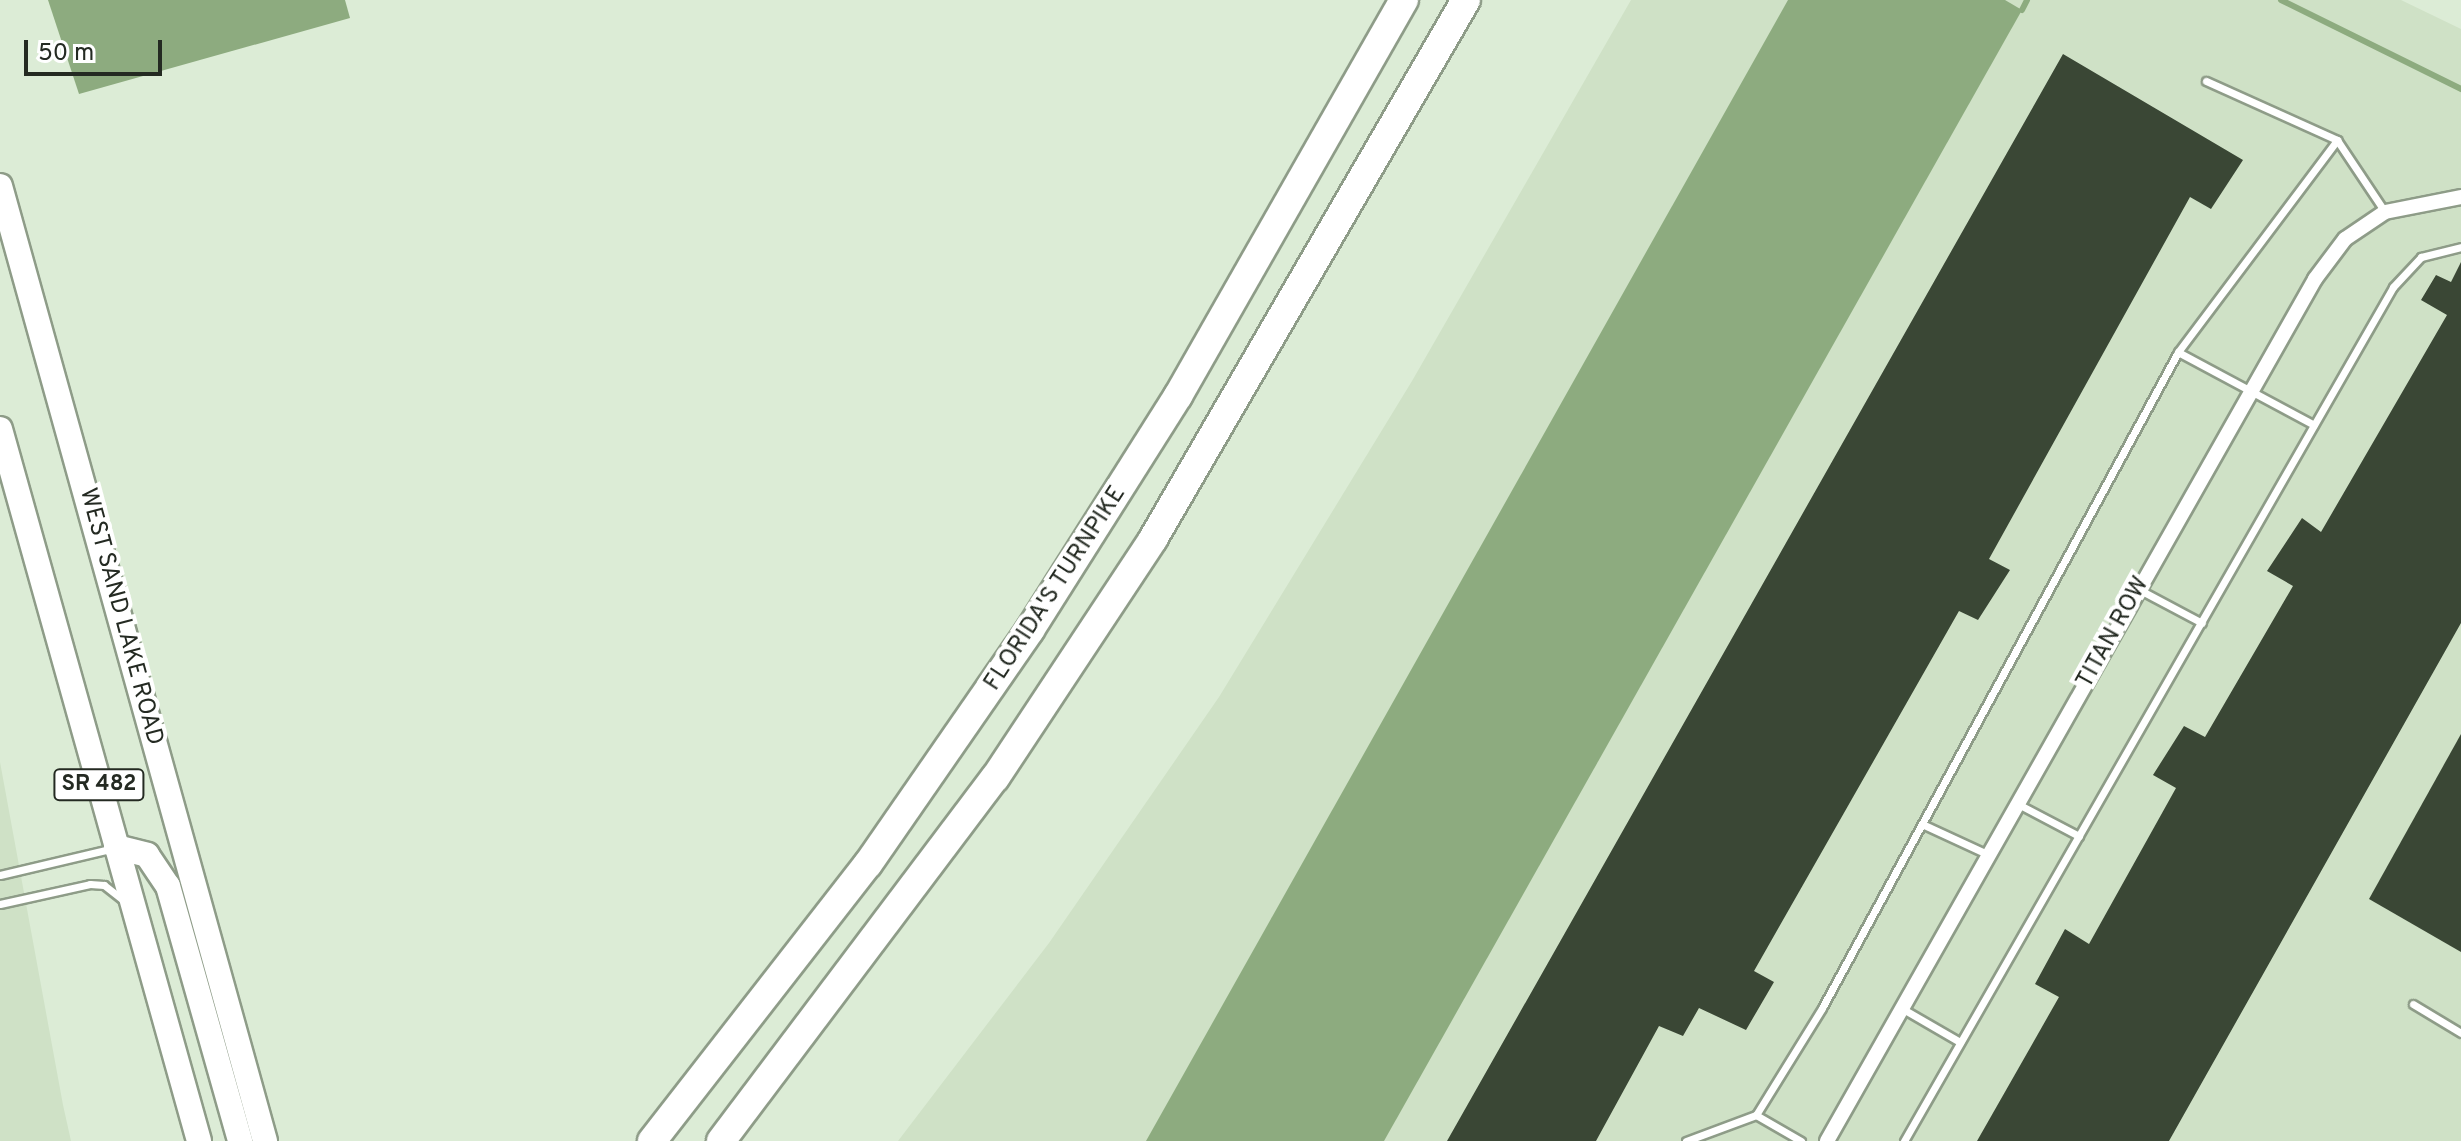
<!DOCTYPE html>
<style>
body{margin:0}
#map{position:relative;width:2461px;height:1141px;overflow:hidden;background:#dcecd6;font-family:Overpass,sans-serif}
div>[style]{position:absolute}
.built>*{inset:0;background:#cfe1c6}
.water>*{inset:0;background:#8dab7f}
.stream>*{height:6px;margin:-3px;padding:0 3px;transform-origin:3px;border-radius:3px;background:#8dab7f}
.building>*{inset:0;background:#3a4735}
.roads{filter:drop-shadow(2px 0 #8e9c88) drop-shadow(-2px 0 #8e9c88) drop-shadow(0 2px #8e9c88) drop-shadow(0 -2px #8e9c88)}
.service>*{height:7px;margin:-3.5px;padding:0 3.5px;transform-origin:3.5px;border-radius:3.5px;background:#fff}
.minor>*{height:14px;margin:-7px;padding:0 7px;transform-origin:7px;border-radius:7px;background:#fff}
.primary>*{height:24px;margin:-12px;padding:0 12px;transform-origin:12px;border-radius:12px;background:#fff}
.motorway>*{height:28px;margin:-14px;padding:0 14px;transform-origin:14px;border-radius:14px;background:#fff}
span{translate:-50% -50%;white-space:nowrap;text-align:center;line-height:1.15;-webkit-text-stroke:8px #fff;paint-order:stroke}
.shield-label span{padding:2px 6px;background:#fff;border:2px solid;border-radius:6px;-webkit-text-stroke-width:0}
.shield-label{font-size:22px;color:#242a22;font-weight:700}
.street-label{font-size:24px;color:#242a22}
.scale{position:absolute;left:24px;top:40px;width:138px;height:36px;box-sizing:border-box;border:4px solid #242a22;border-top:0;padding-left:10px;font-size:24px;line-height:28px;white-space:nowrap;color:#242a22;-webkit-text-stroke:6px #fff;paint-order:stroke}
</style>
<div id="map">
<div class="built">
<i style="clip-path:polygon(1631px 0,2401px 0,2461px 29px,2461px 1141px,898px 1141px,1049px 943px,1219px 697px,1412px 381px)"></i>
<i style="clip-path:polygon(0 762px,63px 1105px,71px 1141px,0 1141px)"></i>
</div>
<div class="water">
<i style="clip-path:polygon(48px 0,345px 0,350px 18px,79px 94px)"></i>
<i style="clip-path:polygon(1788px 0,2005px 0,2022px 10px,1384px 1141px,1146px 1141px)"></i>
</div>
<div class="stream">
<i style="left:2281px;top:0;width:201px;rotate:26.3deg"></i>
<i style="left:2022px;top:10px;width:11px;rotate:-63deg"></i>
</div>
<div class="building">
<i style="clip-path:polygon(2063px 54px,2243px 160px,2211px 209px,2190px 197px,1989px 559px,2010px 570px,1978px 620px,1959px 611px,1754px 971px,1774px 982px,1746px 1030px,1699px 1008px,1683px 1036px,1659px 1026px,1596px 1141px,1447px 1141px)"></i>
<i style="clip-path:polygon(2461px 262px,2461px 623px,2169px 1141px,1977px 1141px,2059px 997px,2035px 984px,2065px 929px,2089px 944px,2176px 788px,2153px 775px,2184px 726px,2205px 737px,2293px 586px,2267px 571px,2302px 518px,2321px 532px,2447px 315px,2421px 300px,2436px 275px,2451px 282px)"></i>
<i style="clip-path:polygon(2461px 734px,2461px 952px,2369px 899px)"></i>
</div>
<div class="roads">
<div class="service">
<i style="left:2206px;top:81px;width:144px;rotate:24.2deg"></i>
<i style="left:2178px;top:352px;width:154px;rotate:28.2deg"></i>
<i style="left:2140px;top:590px;width:70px;rotate:28deg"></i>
<i style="left:2018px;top:804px;width:69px;rotate:27.7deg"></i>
<i style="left:1922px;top:824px;width:74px;rotate:24.8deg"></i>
<i style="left:0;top:875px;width:113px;rotate:-13.3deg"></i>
<i style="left:0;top:904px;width:92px;rotate:-12.5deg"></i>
<i style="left:90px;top:884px;width:14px;rotate:4deg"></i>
<i style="left:104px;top:885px;width:23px;rotate:38deg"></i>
<i style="left:2413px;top:1004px;width:56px;rotate:31.1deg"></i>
<i style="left:1903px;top:1009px;width:66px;rotate:30.1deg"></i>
<i style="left:1686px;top:1141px;width:75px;rotate:-20.4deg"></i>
<i style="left:1801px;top:1141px;width:52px;rotate:-150deg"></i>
<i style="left:1756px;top:1115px;width:126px;rotate:-58.3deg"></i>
<i style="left:1822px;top:1008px;width:746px;rotate:-61.51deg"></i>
<i style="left:2178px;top:352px;width:265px;rotate:-53.1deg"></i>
<i style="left:2337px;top:140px;width:87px;rotate:56.3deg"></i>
<i style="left:1904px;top:1141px;width:984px;rotate:-60.2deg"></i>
<i style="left:2393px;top:287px;width:41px;rotate:-47deg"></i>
<i style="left:2421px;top:257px;width:41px;rotate:-14deg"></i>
</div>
<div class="minor">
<i style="left:1827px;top:1141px;width:991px;rotate:-60.48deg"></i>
<i style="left:2315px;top:279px;width:50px;rotate:-53.1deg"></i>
<i style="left:2345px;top:239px;width:48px;rotate:-34deg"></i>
<i style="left:2385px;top:212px;width:77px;rotate:-11.2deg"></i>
</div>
<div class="primary">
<i style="left:0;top:186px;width:991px;rotate:74.49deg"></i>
<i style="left:0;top:429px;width:739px;rotate:74.38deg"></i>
<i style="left:116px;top:847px;width:32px;rotate:14deg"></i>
<i style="left:147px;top:855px;width:37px;rotate:56deg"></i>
<i style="left:168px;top:886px;width:265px;rotate:74.2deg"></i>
</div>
<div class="motorway">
<i style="left:652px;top:1141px;width:351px;rotate:-52.1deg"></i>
<i style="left:868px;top:864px;width:285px;rotate:-55.3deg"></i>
<i style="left:1030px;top:630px;width:277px;rotate:-57.7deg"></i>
<i style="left:1178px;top:396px;width:456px;rotate:-60.3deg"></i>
<i style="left:721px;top:1141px;width:455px;rotate:-53deg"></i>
<i style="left:995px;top:778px;width:287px;rotate:-56.5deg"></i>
<i style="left:1153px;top:539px;width:623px;rotate:-59.86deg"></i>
</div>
</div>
<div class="shield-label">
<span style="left:99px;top:785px">SR 482</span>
</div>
<div class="street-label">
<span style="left:1056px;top:589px;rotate:-57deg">FLORIDA'S TURNPIKE</span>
<span style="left:120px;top:617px;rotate:75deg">WEST SAND LAKE ROAD</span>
<span style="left:2114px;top:633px;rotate:-61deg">TITAN ROW</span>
</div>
<div class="scale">50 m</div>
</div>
